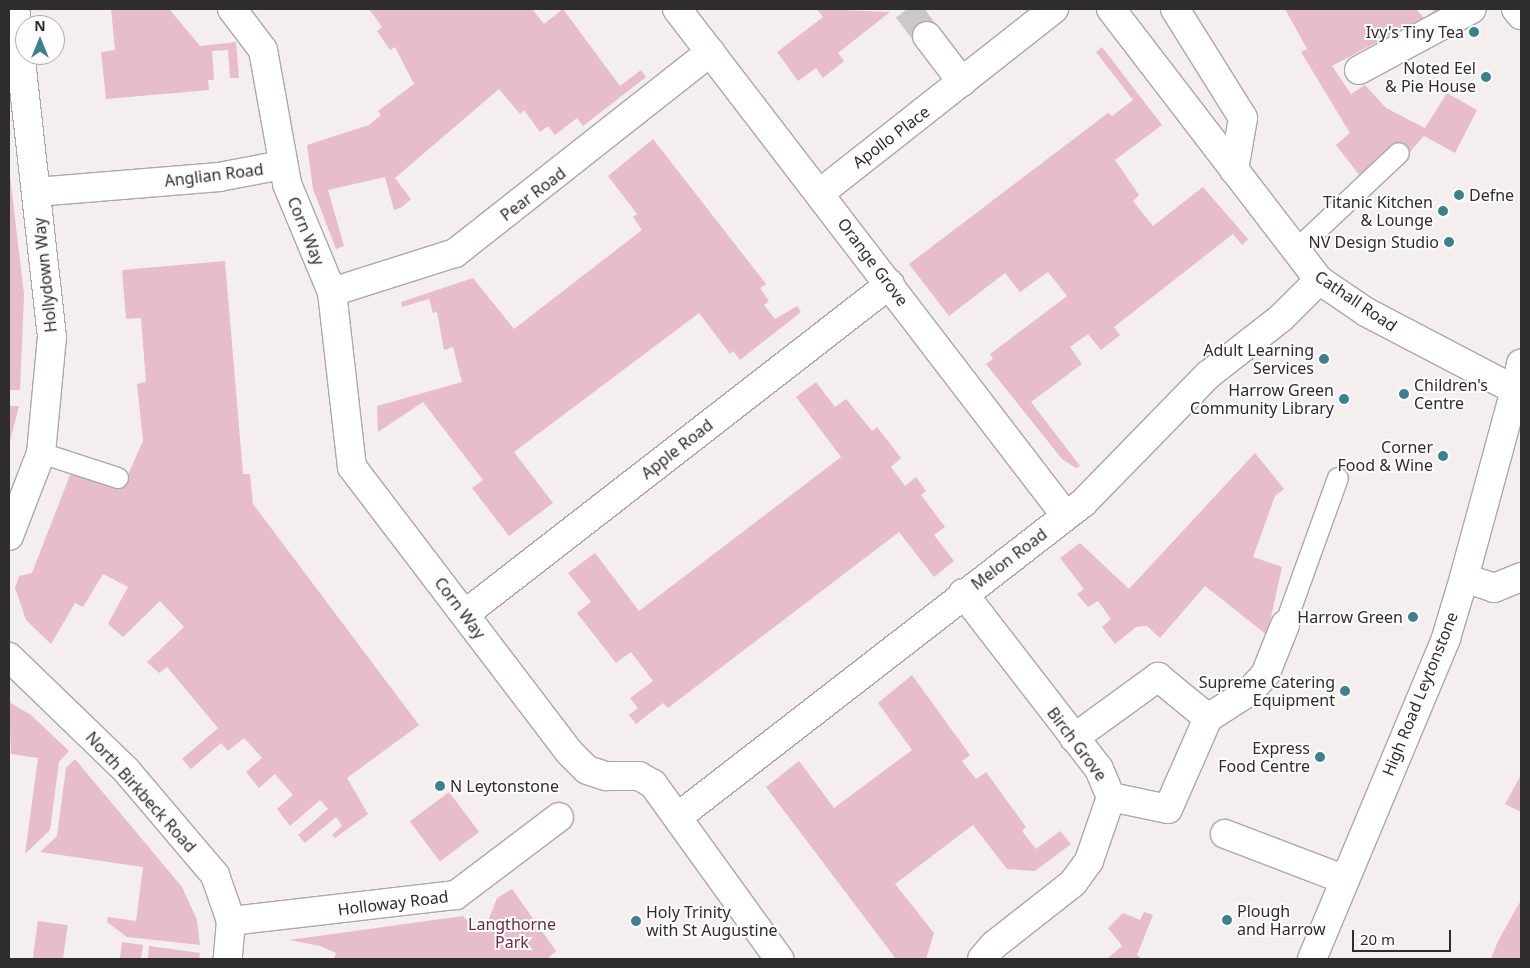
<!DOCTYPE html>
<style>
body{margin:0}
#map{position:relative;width:1530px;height:968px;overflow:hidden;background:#f4eeef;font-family:"Noto Sans",sans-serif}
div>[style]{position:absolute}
.green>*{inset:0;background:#e6bdc9;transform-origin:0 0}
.minor-tunnel>*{height:28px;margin-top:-14px;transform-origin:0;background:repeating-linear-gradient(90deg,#ccc7c8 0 28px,transparent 0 42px)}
.roads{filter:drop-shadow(1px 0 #ada7a9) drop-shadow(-1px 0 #ada7a9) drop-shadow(0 1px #ada7a9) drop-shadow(0 -1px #ada7a9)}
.service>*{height:20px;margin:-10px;padding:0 10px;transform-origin:10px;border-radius:10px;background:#fff}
.minor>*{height:28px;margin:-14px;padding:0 14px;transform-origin:14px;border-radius:14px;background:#fff}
.tertiary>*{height:28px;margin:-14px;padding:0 14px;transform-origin:14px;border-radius:14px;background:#fff}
.secondary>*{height:28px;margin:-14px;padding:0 14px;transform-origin:14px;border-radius:14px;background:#fff}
.dots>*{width:14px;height:14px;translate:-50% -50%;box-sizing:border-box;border:2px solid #fffcfd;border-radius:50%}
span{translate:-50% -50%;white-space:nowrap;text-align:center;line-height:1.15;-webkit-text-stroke:4px #fffcfd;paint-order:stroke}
.poi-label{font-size:16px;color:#2e2c2c}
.right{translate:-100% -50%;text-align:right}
.left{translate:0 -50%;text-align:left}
.street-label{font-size:16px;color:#2e2c2c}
.park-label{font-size:16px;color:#672d42}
.frame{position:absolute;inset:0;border:10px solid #2e2c2c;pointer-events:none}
.north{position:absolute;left:15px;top:15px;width:50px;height:50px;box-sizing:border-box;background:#fffcfd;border:1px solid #aba9a9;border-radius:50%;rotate:0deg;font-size:14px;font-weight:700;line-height:20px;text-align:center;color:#2e2c2c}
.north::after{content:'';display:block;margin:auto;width:18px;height:22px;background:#3b828d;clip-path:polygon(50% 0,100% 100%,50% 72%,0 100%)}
.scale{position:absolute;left:1352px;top:930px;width:99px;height:22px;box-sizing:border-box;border:2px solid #2e2c2c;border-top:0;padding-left:6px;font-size:15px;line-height:18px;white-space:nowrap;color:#2e2c2c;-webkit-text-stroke:4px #fffcfd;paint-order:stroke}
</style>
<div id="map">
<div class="green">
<i style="clip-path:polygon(111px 9px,169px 9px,200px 46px,236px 42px,239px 78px,230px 78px,228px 50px,212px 51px,214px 80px,208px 80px,209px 90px,106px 99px,101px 52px,115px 50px)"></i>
<i style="clip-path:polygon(369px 9px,532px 9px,544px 24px,563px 9px,620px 86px,641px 70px,646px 77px,583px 126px,577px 118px,555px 135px,548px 126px,540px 132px,524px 110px,520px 114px,499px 89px,395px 178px,411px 199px,402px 207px,394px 210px,385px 177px,328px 190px,344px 246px,336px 249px,313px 189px,307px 145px,369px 125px,381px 115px,378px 111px,414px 84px,395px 47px,390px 50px,377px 31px,382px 27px)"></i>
<i style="clip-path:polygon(817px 9px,890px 12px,838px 53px,844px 61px,823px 78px,816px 68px,798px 81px,777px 52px,823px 17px)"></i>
<i style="clip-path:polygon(1285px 9px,1416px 9px,1424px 18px,1436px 9px,1445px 9px,1406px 35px,1396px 32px,1332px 66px,1351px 94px,1365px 85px,1386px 108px,1425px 128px,1447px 93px,1477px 110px,1455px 153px,1424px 136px,1409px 153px,1397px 145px,1364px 181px,1336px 145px,1350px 133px,1301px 52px,1307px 49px)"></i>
<i style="clip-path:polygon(1102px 47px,1162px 125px,1115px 160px,1139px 195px,1133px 201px,1153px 226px,1203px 187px,1248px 239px,1242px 245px,1233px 234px,1114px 327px,1120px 335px,1101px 350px,1088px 334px,1070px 347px,1082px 364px,1031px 402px,1080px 466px,1076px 468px,1062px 459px,986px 364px,993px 359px,990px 354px,1067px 296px,1048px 272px,1020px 292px,1005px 273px,949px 316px,909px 264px,1108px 113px,1112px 116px,1133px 100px,1096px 52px)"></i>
<i style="clip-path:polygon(653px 139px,766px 284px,760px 288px,769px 301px,764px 305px,775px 319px,797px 306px,801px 312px,740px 360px,733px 351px,730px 354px,699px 313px,514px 452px,553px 503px,509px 536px,472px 488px,483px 480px,423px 402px,378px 432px,377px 406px,462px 382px,453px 347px,444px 350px,437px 312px,433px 313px,429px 299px,402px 307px,401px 302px,473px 278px,514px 329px,642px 230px,633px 217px,637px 214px,608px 176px)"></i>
<i style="clip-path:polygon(9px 167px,24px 295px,20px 390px,9px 390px)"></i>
<i style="clip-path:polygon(225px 261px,243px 474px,250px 474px,253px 504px,419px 725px,347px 778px,368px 814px,335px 838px,332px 835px,342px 826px,336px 817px,305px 843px,298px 835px,328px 809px,320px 800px,290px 826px,277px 809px,293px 795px,275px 774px,259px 788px,246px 772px,262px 758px,244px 738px,228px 751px,221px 743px,191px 769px,182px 759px,218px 728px,167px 667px,159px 673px,147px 662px,184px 627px,160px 601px,123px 637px,108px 624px,128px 587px,103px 574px,83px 607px,75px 603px,51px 644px,26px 620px,15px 588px,19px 576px,32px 573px,72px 470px,122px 488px,143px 441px,137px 384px,146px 382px,141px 318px,126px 319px,122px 270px)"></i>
<i style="clip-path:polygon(816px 382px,835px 407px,846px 399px,872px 431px,877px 427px,901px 458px,891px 467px,905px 486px,916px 477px,926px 491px,921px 495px,945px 527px,934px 535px,954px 561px,934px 577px,899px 532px,668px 708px,663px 703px,636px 724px,629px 715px,638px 708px,630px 698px,653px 681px,631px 652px,616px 663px,577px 613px,591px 602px,568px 573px,595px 553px,639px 611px,841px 457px,796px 397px)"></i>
<i style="clip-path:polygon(9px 406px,19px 406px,9px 445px)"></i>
<i style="clip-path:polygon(1255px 453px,1284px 489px,1275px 496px,1253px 557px,1282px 567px,1267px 635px,1205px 586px,1160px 638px,1147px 626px,1136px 627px,1115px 644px,1102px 627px,1111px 619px,1098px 601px,1088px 607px,1077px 594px,1084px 589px,1060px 558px,1080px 543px,1129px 589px)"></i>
<i style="clip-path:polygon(912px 675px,970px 755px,962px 761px,976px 779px,986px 772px,1026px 827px,1022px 831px,1036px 849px,1060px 831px,1071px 844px,1035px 871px,1007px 869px,973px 825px,895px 884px,934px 933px,926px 959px,896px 959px,766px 787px,799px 761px,834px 808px,912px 750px,878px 703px)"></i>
<i style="clip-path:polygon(9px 702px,31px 715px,69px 751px,59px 762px,50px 830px,25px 854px,38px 758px,11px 754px)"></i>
<i style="clip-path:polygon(75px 759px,182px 887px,197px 920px,200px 945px,127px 937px,107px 922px,108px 917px,136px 921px,143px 867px,40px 852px,57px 836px,66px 768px)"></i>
<i style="clip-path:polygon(1521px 775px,1521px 812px,1505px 804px)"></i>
<i style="left:449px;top:792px;width:50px;height:49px;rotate:53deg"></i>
<i style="clip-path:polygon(512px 889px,556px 951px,547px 959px,334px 959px,336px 953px,320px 946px,289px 940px,463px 916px,472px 926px,486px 926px,497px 898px)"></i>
<i style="clip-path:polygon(1521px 900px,1521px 959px,1491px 959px,1498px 941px)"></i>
<i style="clip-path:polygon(1144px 912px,1153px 915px,1137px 955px,1142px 959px,1107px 959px,1122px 946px,1108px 928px,1123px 913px,1140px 920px)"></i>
<i style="left:38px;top:921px;width:30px;height:38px;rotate:8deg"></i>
<i style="clip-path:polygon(122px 942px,143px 945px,141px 959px,120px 959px)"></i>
<i style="clip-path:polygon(149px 946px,200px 953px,199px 959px,148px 959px)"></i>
</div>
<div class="minor-tunnel">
<i style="left:907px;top:9px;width:34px;rotate:53deg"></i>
</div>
<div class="roads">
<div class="service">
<i style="left:1294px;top:252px;width:144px;rotate:-43.3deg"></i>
<i style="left:41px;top:453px;width:81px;rotate:18deg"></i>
<i style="left:1285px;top:625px;width:156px;rotate:-70.2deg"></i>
</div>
<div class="minor">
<i style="left:232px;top:9px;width:51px;rotate:52.9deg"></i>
<i style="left:263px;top:50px;width:136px;rotate:79.8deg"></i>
<i style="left:287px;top:184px;width:117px;rotate:67.4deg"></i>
<i style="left:332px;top:292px;width:176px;rotate:83.5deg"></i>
<i style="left:352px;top:467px;width:358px;rotate:52.7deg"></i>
<i style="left:569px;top:752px;width:25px;rotate:45deg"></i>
<i style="left:587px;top:770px;width:20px;rotate:18deg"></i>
<i style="left:606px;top:776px;width:33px"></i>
<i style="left:639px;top:776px;width:16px;rotate:30deg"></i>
<i style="left:653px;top:784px;width:216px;rotate:54.2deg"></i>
<i style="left:677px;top:9px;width:639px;rotate:52.5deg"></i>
<i style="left:1175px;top:9px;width:128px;rotate:58deg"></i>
<i style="left:1243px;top:118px;width:53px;rotate:99.8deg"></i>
<i style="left:1516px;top:9px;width:8px;rotate:50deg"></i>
<i style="left:927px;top:36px;width:58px;rotate:52.7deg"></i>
<i style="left:1359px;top:70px;width:128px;rotate:-28.4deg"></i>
<i style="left:36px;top:192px;width:184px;rotate:-4.7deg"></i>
<i style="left:219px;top:177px;width:64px;rotate:-10.8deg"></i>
<i style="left:820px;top:193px;width:298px;rotate:-38.2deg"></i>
<i style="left:332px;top:292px;width:129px;rotate:-17.6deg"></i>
<i style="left:455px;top:253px;width:325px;rotate:-38.2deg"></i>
<i style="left:9px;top:536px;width:89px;rotate:-68.9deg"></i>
<i style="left:41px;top:453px;width:117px;rotate:-84.6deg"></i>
<i style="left:52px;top:337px;width:330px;rotate:-96.4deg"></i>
<i style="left:963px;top:593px;width:222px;rotate:52.3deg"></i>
<i style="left:1099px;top:769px;width:30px;rotate:67deg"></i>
<i style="left:1111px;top:797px;width:68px;rotate:109deg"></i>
<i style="left:1089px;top:861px;width:27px;rotate:126deg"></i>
<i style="left:1073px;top:883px;width:100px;rotate:141.9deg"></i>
<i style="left:994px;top:945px;width:18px;rotate:131deg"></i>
<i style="left:465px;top:614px;width:538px;rotate:-37.83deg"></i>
<i style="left:9px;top:657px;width:163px;rotate:44deg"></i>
<i style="left:126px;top:770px;width:138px;rotate:49.7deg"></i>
<i style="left:215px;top:875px;width:49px;rotate:70.8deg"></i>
<i style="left:231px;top:921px;width:38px;rotate:95deg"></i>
<i style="left:1074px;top:738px;width:104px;rotate:-36deg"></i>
<i style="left:1158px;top:677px;width:65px;rotate:39.4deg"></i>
<i style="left:1111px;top:797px;width:58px;rotate:11.9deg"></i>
<i style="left:1168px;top:809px;width:99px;rotate:-66.3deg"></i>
<i style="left:1208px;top:718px;width:50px;rotate:-32.7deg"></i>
<i style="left:1250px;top:691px;width:22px;rotate:-47deg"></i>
<i style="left:1265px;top:675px;width:54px;rotate:-68.2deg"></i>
<i style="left:679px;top:816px;width:511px;rotate:-37.77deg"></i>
<i style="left:1083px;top:503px;width:179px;rotate:-45.7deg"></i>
<i style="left:1208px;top:375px;width:93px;rotate:-38deg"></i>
<i style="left:1281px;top:318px;width:54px;rotate:-45deg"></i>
<i style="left:1225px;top:834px;width:126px;rotate:20.9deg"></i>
<i style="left:231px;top:921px;width:226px;rotate:-6.6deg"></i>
<i style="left:456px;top:895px;width:129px;rotate:-37.1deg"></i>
</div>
<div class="tertiary">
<i style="left:1515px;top:390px;width:27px;rotate:-77deg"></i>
<i style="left:1312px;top:959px;width:348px;rotate:-67.3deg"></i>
<i style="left:1446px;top:638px;width:63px;rotate:-73.3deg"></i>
</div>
<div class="secondary">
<i style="left:1111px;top:9px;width:342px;rotate:52.5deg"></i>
<i style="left:1319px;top:280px;width:57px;rotate:34.2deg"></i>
<i style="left:1366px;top:312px;width:168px;rotate:27.6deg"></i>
<i style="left:1515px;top:390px;width:195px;rotate:105.2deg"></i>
<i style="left:1464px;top:578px;width:32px;rotate:18deg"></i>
<i style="left:1494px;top:588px;width:29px;rotate:-22deg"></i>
</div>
</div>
<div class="dots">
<i style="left:1474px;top:32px;background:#3b828d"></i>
<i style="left:1486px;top:77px;background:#3b828d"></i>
<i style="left:1459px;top:195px;background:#3b828d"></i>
<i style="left:1443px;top:211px;background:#3b828d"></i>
<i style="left:1449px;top:242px;background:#3b828d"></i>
<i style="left:1324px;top:359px;background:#3b828d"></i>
<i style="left:1404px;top:394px;background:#3b828d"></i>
<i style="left:1344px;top:399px;background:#3b828d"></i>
<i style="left:1443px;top:456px;background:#3b828d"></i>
<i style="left:1413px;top:617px;background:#3b828d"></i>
<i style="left:1345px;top:691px;background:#3b828d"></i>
<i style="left:1320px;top:757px;background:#3b828d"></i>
<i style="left:440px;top:786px;background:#3b828d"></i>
<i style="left:1227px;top:920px;background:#3b828d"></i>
<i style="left:636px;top:921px;background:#3b828d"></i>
</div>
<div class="poi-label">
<span class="right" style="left:1464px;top:32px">Ivy's Tiny Tea</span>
<span class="right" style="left:1476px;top:77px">Noted Eel<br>&amp; Pie House</span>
<span class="left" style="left:1469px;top:195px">Defne</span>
<span class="right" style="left:1433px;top:211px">Titanic Kitchen<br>&amp; Lounge</span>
<span class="right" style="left:1439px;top:242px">NV Design Studio</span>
<span class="right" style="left:1314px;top:359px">Adult Learning<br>Services</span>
<span class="left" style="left:1414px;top:394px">Children's<br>Centre</span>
<span class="right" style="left:1334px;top:399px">Harrow Green<br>Community Library</span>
<span class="right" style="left:1433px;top:456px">Corner<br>Food &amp; Wine</span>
<span class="right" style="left:1403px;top:617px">Harrow Green</span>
<span class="right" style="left:1335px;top:691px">Supreme Catering<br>Equipment</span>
<span class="right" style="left:1310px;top:757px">Express<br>Food Centre</span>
<span class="left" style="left:450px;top:786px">N Leytonstone</span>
<span class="left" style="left:1237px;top:920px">Plough<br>and Harrow</span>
<span class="left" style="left:646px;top:921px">Holy Trinity<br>with St Augustine</span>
</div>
<div class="street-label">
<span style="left:891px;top:137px;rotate:-37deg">Apollo Place</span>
<span style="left:214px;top:175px;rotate:-7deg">Anglian Road</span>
<span style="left:533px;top:194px;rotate:-37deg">Pear Road</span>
<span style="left:306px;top:231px;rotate:68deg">Corn Way</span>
<span style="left:873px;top:262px;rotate:53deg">Orange Grove</span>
<span style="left:45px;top:275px;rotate:-96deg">Hollydown Way</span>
<span style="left:1356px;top:301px;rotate:34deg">Cathall Road</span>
<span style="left:677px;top:449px;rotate:-38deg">Apple Road</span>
<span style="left:1009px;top:559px;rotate:-37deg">Melon Road</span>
<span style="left:460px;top:608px;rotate:53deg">Corn Way</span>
<span style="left:1420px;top:694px;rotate:-68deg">High Road Leytonstone</span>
<span style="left:1077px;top:744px;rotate:53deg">Birch Grove</span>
<span style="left:141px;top:792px;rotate:48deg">North Birkbeck Road</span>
<span style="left:393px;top:903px;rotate:-7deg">Holloway Road</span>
</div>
<div class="park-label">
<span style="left:512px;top:933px">Langthorne<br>Park</span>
</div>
<div class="frame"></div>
<div class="north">N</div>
<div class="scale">20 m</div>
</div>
